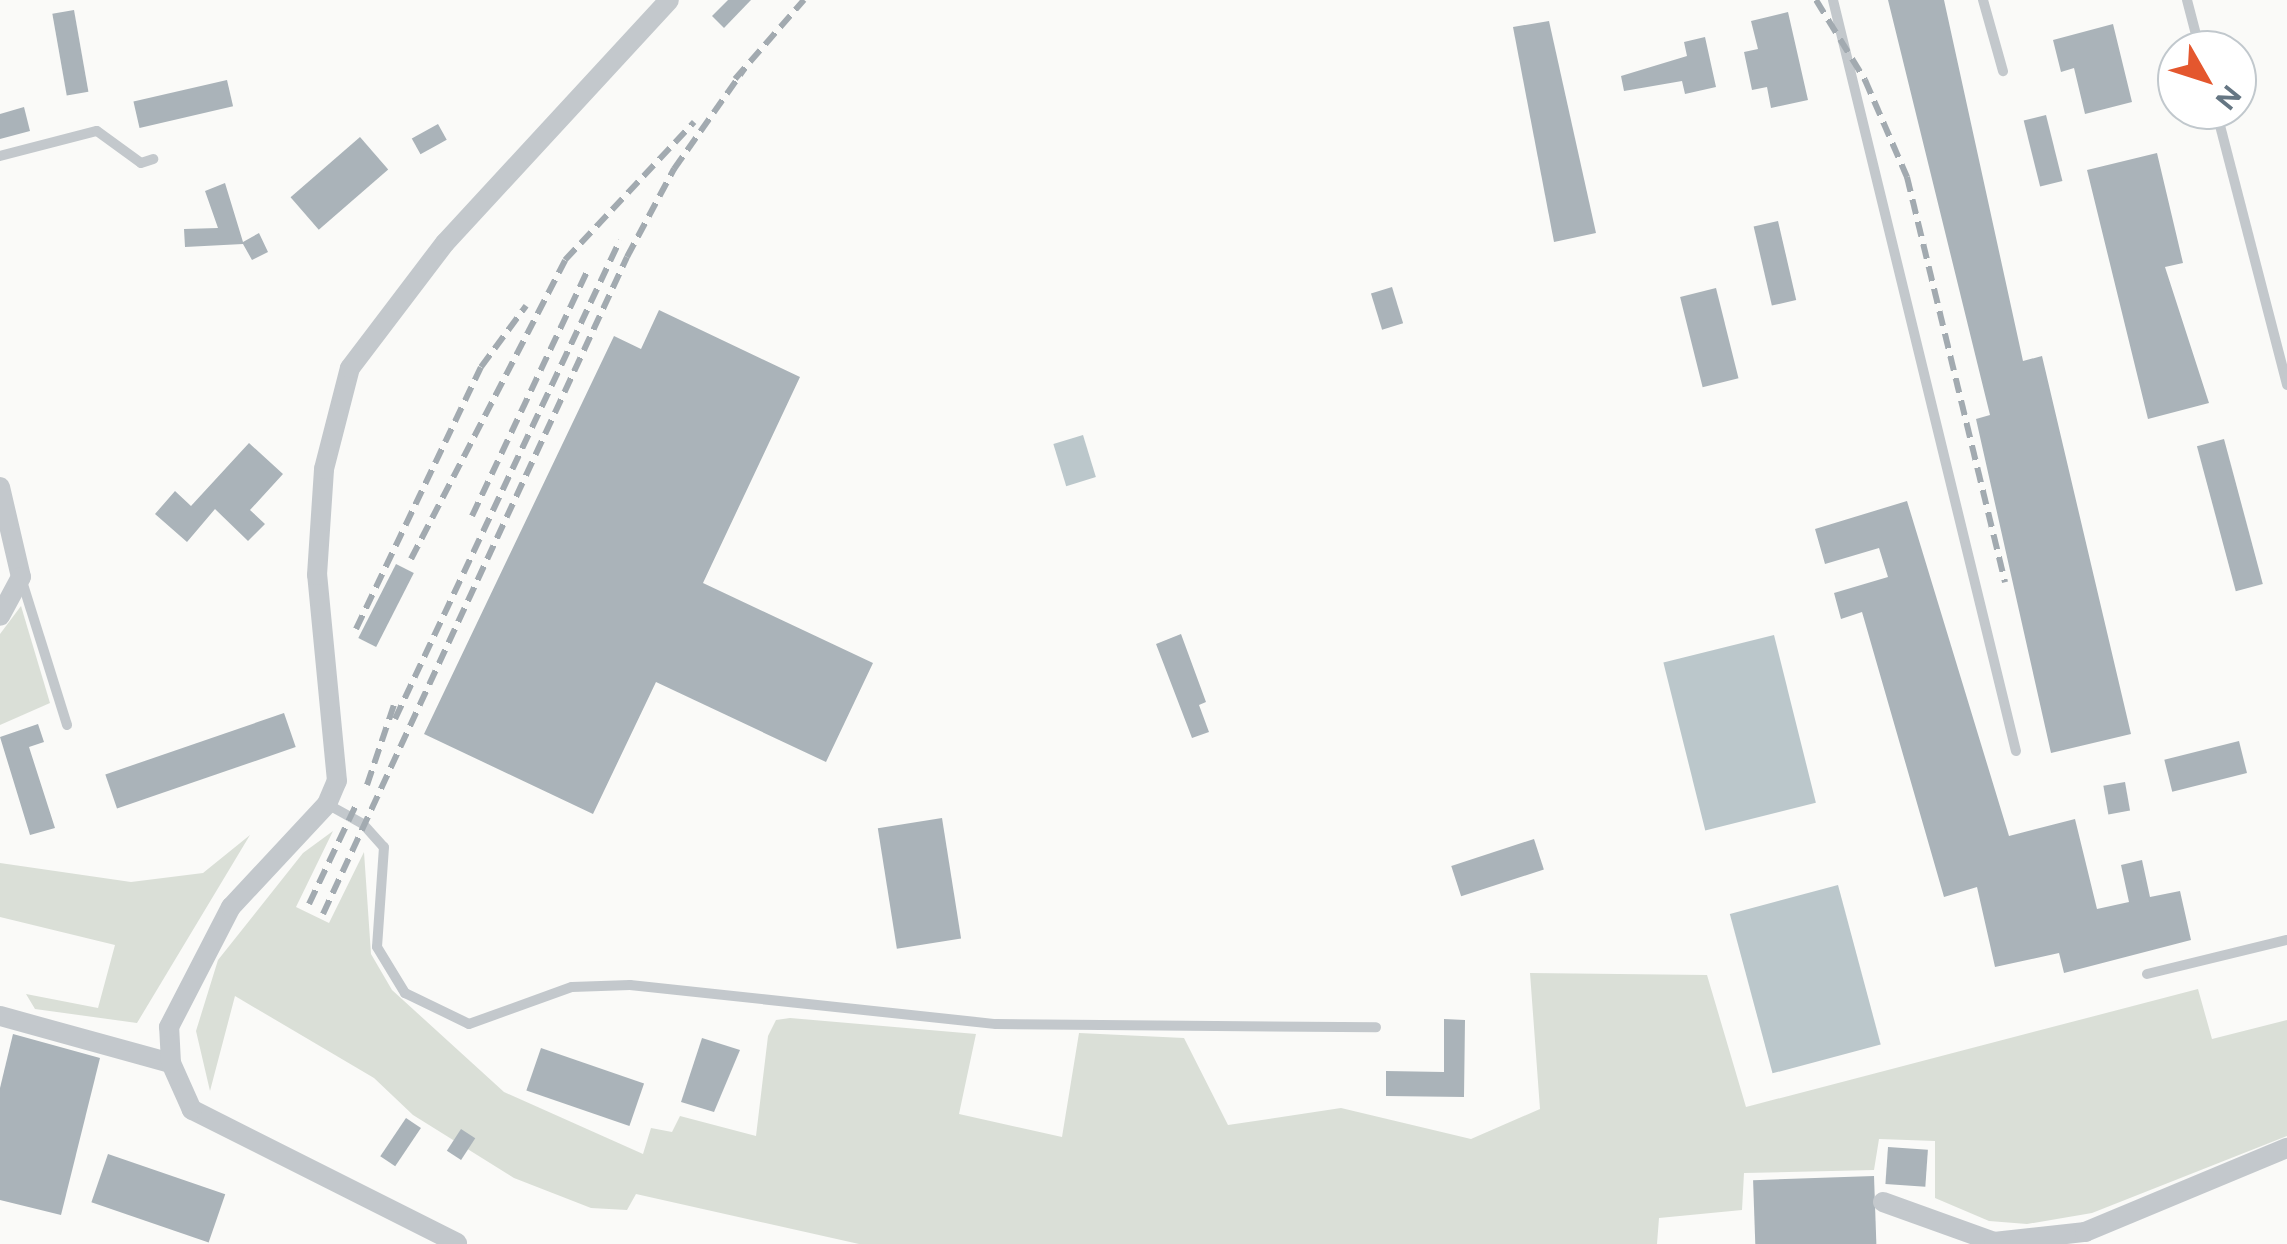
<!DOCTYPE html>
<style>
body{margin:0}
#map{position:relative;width:2287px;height:1244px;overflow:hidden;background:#fafaf8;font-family:Figtree,sans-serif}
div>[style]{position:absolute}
.green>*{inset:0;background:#dadfd7}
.water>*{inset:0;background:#bbc7cb;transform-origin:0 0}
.building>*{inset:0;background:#aab3b9;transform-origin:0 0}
.service>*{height:10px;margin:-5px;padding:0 5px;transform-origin:5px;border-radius:5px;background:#c3c8cc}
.minor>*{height:20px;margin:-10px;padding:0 10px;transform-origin:10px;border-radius:10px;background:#c3c8cc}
.rail>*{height:6px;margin-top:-3px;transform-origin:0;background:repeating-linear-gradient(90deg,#a2aab0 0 15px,transparent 0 23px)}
span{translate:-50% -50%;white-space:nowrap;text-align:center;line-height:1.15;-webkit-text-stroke:10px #fff;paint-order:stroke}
.north{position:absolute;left:2157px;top:30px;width:100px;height:100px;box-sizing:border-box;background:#fff;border:2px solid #c1c8cd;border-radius:50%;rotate:129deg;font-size:28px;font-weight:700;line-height:40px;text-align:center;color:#657683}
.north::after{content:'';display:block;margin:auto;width:35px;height:45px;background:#e4572e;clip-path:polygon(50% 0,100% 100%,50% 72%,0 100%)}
</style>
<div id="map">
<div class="green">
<i style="clip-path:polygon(21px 606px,50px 703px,0 725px,0 634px)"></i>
<i style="clip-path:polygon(333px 831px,296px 907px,329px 923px,364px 852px,371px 954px,392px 990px,504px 1092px,643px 1154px,651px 1128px,672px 1132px,680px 1116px,756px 1136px,768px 1036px,776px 1020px,790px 1018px,976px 1034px,959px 1114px,1062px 1137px,1079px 1033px,1184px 1038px,1228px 1125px,1341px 1108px,1471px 1139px,1540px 1109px,1530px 973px,1707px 975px,1746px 1107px,2198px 989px,2212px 1039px,2287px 1020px,2287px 1136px,2092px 1213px,2027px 1224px,1989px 1221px,1935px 1198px,1935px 1141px,1879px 1139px,1874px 1170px,1744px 1173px,1742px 1210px,1659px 1218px,1657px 1244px,859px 1244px,636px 1194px,627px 1210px,591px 1208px,514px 1178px,413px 1115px,374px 1078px,235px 996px,210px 1091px,196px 1031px,218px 960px,303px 853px)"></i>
<i style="clip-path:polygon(250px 835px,137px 1023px,35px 1009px,26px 994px,98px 1008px,115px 945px,0 917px,0 863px,131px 882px,203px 873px)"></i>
</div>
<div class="water">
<i style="left:1083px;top:435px;width:44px;height:31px;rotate:73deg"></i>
<i style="left:1774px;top:635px;width:173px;height:114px;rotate:76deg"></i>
<i style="left:1838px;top:885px;width:165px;height:112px;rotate:75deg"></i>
</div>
<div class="building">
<i style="clip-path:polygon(728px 0,751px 0,724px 28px,712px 16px)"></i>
<i style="clip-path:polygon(1888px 0,1944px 0,2023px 361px,2042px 356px,2131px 734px,2051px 753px,1976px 419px,1990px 415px)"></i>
<i style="left:74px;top:10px;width:83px;height:22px;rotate:80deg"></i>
<i style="clip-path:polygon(1788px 12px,1808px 100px,1771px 108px,1767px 87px,1752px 90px,1744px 52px,1758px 49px,1751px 21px)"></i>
<i style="clip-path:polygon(1549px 21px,1596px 233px,1554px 242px,1513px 27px)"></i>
<i style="clip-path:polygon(2113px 24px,2132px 102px,2085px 114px,2074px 68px,2061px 72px,2053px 40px)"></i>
<i style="clip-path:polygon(1705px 37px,1716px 87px,1685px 94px,1682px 81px,1624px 91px,1621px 76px,1687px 56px,1684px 42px)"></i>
<i style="left:227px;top:80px;width:27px;height:96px;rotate:77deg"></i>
<i style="clip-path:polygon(24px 107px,30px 131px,0 139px,0 114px)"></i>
<i style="left:2046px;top:115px;width:68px;height:23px;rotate:76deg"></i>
<i style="left:438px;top:124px;width:18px;height:30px;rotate:61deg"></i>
<i style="left:360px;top:137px;width:43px;height:92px;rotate:49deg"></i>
<i style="clip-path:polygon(2157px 153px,2183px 263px,2165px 267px,2209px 403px,2148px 419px,2087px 170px)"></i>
<i style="clip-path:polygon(225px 183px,243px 242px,259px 233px,268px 252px,252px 260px,243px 244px,185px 247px,184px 229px,218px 228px,205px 191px)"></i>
<i style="left:1778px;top:221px;width:81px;height:25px;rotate:77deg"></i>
<i style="left:1392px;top:287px;width:38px;height:22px;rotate:73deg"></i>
<i style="left:1716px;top:288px;width:93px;height:37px;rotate:76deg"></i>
<i style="clip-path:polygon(659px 310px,800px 377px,703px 583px,873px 663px,826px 762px,656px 682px,593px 814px,424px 734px,614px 336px,641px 349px)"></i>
<i style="left:2224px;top:439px;width:150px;height:28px;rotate:75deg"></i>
<i style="clip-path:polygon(249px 443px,283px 474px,250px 510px,265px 524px,248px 541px,215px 509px,187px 542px,155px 514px,175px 491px,191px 506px)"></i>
<i style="clip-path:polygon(1907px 501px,2009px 836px,2075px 819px,2097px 909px,2129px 902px,2121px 865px,2142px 860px,2150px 897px,2180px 891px,2191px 940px,2064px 973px,2059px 953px,1995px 967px,1977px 887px,1944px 897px,1862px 612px,1841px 619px,1834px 593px,1888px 577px,1879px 548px,1825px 564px,1815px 529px)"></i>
<i style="left:396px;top:564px;width:20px;height:83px;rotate:27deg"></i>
<i style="clip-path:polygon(1181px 634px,1206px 702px,1199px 705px,1209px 732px,1192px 738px,1156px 644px)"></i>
<i style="left:284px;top:713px;width:36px;height:189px;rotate:71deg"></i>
<i style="clip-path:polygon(38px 724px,44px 742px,29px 747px,55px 828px,30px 835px,0 737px)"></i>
<i style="left:2239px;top:741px;width:33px;height:77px;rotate:76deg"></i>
<i style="left:2125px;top:782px;width:29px;height:22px;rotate:80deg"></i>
<i style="left:942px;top:818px;width:122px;height:65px;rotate:81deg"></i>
<i style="left:1534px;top:839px;width:32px;height:87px;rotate:72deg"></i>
<i style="clip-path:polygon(1444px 1019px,1465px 1020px,1464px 1097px,1386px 1096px,1386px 1071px,1444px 1072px)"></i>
<i style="clip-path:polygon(13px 1034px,100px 1058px,61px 1215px,0 1200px,0 1088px)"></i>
<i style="clip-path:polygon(702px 1038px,740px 1050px,714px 1112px,681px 1102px)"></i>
<i style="left:541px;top:1048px;width:109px;height:45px;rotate:19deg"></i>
<i style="left:406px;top:1118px;width:18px;height:46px;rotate:34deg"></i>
<i style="left:461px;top:1129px;width:17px;height:26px;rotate:33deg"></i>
<i style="left:1888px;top:1147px;width:40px;height:37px;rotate:4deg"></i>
<i style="left:108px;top:1154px;width:124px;height:51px;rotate:19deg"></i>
<i style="left:1874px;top:1176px;width:68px;height:121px;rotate:88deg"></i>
</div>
<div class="service">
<i style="left:1833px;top:0;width:773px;rotate:76.31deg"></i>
<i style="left:1983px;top:0;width:74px;rotate:74.3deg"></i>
<i style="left:2187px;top:0;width:52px;rotate:75.4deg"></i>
<i style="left:2216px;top:110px;width:284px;rotate:75.5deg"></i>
<i style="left:0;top:156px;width:100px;rotate:-14.5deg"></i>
<i style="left:97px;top:131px;width:54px;rotate:36deg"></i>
<i style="left:141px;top:163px;width:13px;rotate:-18deg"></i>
<i style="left:21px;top:578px;width:154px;rotate:72.6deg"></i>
<i style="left:327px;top:804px;width:41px;rotate:29.1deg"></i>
<i style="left:363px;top:824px;width:31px;rotate:48deg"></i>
<i style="left:384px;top:847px;width:100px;rotate:94deg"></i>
<i style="left:377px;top:947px;width:54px;rotate:58.7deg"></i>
<i style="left:405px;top:993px;width:71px;rotate:25.8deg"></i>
<i style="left:469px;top:1024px;width:109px;rotate:-19.8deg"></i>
<i style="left:572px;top:987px;width:58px;rotate:-2deg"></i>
<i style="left:630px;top:985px;width:368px;rotate:6.1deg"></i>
<i style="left:996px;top:1024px;width:380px;rotate:0.5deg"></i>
<i style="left:2147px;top:974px;width:144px;rotate:-13.7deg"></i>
</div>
<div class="minor">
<i style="left:0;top:487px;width:92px;rotate:76.9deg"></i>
<i style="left:21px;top:577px;width:44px;rotate:118.3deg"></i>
<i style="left:0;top:1016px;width:177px;rotate:15.4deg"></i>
<i style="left:1883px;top:1202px;width:118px;rotate:19.8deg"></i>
<i style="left:1994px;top:1242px;width:92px;rotate:-6.3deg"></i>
<i style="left:2085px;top:1232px;width:219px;rotate:-22.6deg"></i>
<i style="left:457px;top:1243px;width:297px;rotate:-153.3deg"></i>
<i style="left:192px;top:1110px;width:51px;rotate:-114.1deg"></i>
<i style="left:171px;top:1063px;width:36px;rotate:-93deg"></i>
<i style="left:169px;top:1027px;width:135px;rotate:-62.7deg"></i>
<i style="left:231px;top:907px;width:141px;rotate:-47deg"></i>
<i style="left:327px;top:804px;width:25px;rotate:-67deg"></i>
<i style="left:337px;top:781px;width:207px;rotate:-95.5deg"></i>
<i style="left:317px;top:575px;width:106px;rotate:-86.2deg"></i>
<i style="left:324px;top:469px;width:104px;rotate:-75.6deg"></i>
<i style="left:350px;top:368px;width:157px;rotate:-52.8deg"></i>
<i style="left:445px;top:243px;width:330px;rotate:-47.3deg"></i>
</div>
<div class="rail">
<i style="left:1816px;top:0;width:94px;rotate:58.5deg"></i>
<i style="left:1865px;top:80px;width:106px;rotate:66.6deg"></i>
<i style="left:1907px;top:177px;width:417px;rotate:76.4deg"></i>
<i style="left:735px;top:79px;width:105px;rotate:-48.9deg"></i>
<i style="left:472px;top:516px;width:270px;rotate:-64.8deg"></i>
<i style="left:411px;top:559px;width:336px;rotate:-62.7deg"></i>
<i style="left:565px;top:260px;width:189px;rotate:-46.9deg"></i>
<i style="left:356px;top:629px;width:290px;rotate:-64.5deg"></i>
<i style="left:481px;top:367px;width:76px;rotate:-53.6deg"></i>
<i style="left:395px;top:719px;width:529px;rotate:-64.84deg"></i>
<i style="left:367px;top:785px;width:84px;rotate:-71.4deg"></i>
<i style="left:309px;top:904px;width:114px;rotate:-64.6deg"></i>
<i style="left:323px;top:914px;width:724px;rotate:-65.17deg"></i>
<i style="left:627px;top:257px;width:100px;rotate:-61.9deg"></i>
<i style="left:674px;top:169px;width:123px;rotate:-54.9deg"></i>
</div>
<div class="north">N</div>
</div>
